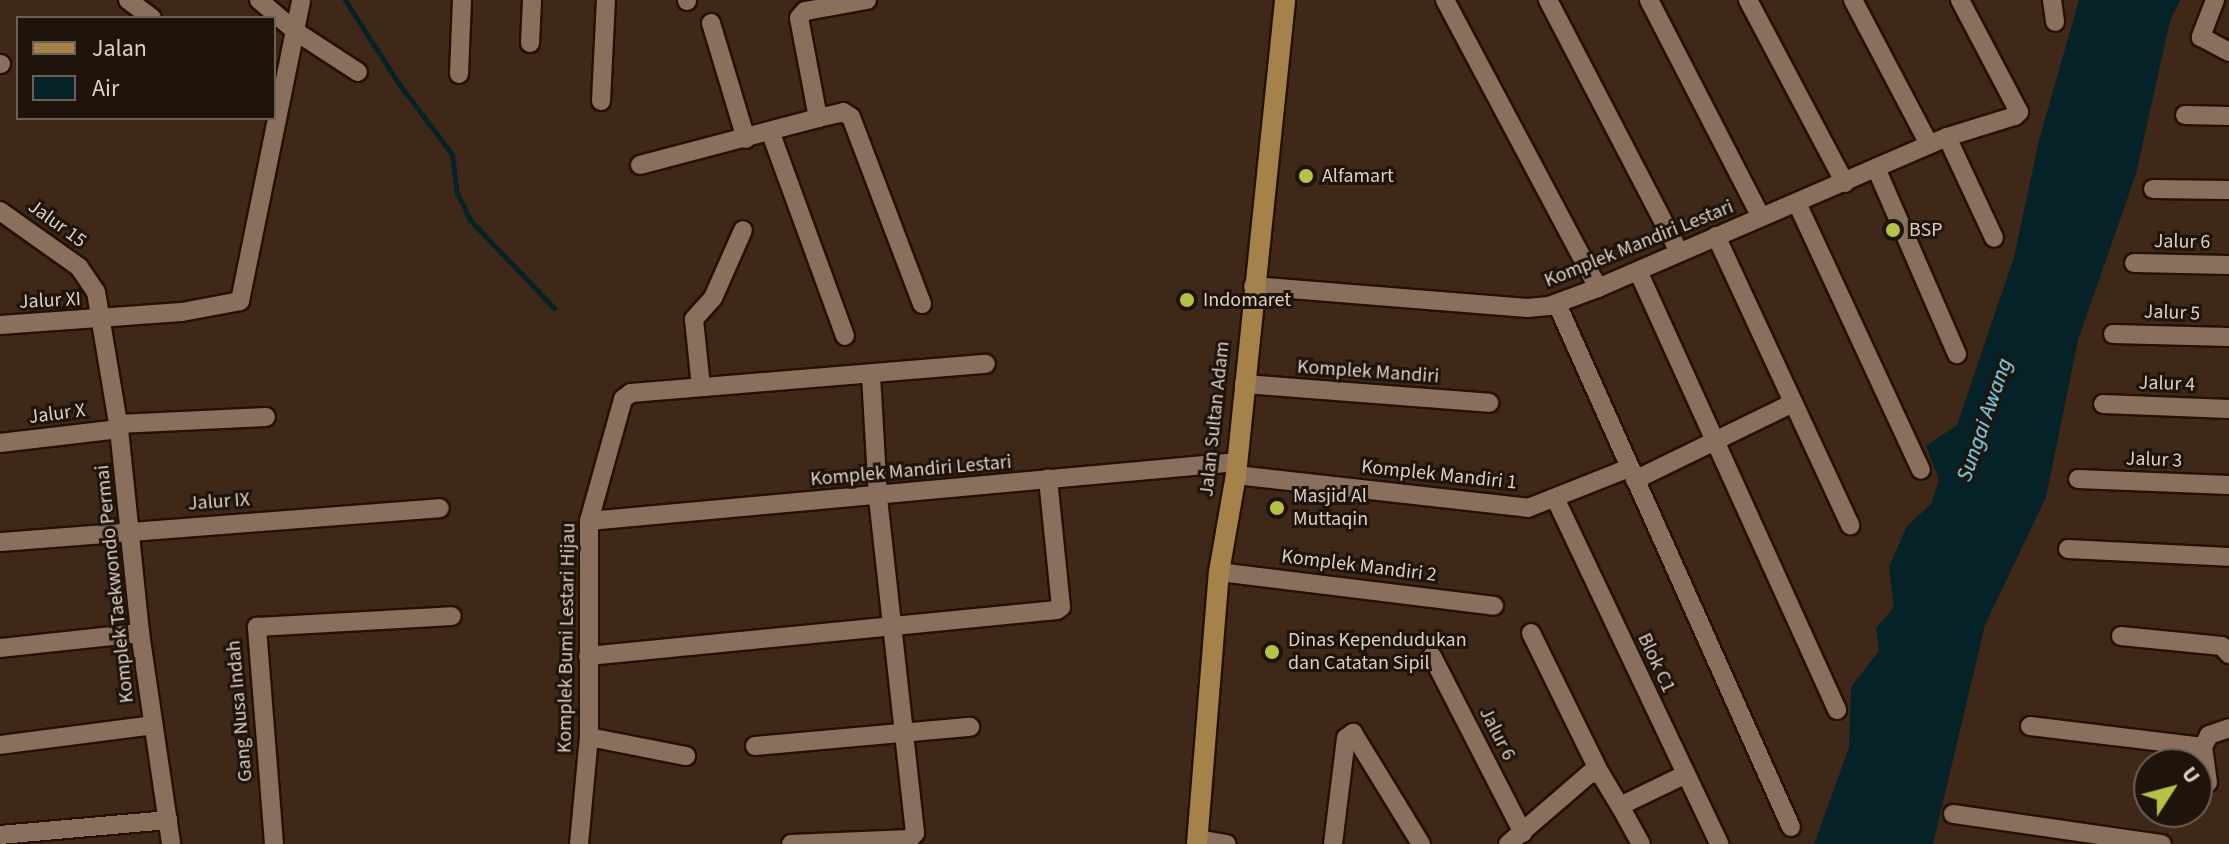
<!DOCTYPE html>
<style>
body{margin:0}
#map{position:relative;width:2229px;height:844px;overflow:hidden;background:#3f2817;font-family:"Source Sans 3",sans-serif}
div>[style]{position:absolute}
.water>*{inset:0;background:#062229}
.stream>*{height:5px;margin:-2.5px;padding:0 2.5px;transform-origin:2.5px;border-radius:2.5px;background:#062229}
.roads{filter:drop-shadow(2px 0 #251002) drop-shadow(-2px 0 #251002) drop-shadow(0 2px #251002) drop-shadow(0 -2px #251002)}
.street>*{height:18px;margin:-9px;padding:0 9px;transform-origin:9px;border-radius:9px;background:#896f5c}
.primary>*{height:20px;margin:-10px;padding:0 10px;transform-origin:10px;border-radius:10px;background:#a58249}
.dots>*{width:22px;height:22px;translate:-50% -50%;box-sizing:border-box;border:4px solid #1e140c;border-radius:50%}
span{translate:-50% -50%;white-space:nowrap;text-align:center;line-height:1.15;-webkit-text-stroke:6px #1e140c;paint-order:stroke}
.poi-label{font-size:20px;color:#decfc4}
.left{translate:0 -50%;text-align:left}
.street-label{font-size:20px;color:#decfc4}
.water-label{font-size:22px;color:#84e2fb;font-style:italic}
.legend{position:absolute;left:16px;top:16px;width:260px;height:104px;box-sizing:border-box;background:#1e140c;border:2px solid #6b5f56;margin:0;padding:10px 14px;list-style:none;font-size:24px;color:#decfc4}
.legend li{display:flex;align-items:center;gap:16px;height:40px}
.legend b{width:40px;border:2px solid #6b5f56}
.north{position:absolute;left:2133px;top:748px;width:80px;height:80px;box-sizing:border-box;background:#1e140c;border:2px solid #6b5f56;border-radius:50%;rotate:54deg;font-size:22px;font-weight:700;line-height:32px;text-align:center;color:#decfc4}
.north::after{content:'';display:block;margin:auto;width:28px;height:36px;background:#b6c148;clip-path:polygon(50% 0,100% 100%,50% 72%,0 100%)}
</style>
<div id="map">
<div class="water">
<i style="clip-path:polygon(2079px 0,2180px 0,2170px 21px,2136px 174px,2078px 340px,2046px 497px,1985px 625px,1933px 844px,1814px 844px,1849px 748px,1851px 687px,1879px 651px,1876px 628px,1894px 607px,1889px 567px,1907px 526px,1931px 504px,1939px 480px,1926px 446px,1957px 425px,2014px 257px,2039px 140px)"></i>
</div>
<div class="stream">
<i style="left:345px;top:0;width:100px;rotate:57.3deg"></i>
<i style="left:399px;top:84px;width:88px;rotate:52.9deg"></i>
<i style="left:452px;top:154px;width:39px;rotate:83deg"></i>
<i style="left:457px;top:193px;width:30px;rotate:64deg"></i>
<i style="left:470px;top:220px;width:122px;rotate:46.3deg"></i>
</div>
<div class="roads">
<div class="street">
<i style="left:128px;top:0;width:30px;rotate:37deg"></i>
<i style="left:259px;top:0;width:48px;rotate:40.7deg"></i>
<i style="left:295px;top:31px;width:75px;rotate:33.1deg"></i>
<i style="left:867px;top:0;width:63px;rotate:169.9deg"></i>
<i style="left:805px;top:11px;width:9px;rotate:131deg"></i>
<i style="left:799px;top:18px;width:102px;rotate:79.2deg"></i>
<i style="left:818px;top:118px;width:26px;rotate:-13deg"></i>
<i style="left:843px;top:112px;width:9px;rotate:32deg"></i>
<i style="left:851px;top:117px;width:200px;rotate:69.2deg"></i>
<i style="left:1445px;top:0;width:326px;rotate:62deg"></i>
<i style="left:1548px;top:0;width:284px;rotate:62.5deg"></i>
<i style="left:1649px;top:0;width:244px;rotate:62.7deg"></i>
<i style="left:1748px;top:0;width:207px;rotate:62.1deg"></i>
<i style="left:1853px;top:0;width:163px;rotate:62.2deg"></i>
<i style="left:2052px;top:0;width:22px;rotate:82deg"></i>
<i style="left:2215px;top:0;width:40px;rotate:111deg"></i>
<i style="left:2201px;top:37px;width:32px;rotate:28deg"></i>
<i style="left:687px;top:1px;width:1px;rotate:-90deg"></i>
<i style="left:711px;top:23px;width:121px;rotate:73.2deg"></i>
<i style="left:530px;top:43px;width:43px;rotate:-87.3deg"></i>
<i style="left:0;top:64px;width:1px"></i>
<i style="left:459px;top:74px;width:74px;rotate:-87.7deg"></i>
<i style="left:601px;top:101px;width:101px;rotate:-87.2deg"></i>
<i style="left:2185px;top:115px;width:44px;rotate:1.3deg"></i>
<i style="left:770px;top:131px;width:218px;rotate:69.9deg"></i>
<i style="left:1947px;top:137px;width:111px;rotate:65deg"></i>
<i style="left:640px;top:165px;width:184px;rotate:-14.8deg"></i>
<i style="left:1876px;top:168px;width:203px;rotate:66.5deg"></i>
<i style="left:2153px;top:189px;width:76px;rotate:0.8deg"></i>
<i style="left:1797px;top:203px;width:294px;rotate:65.1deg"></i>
<i style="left:0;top:211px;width:97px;rotate:35.3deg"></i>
<i style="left:79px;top:267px;width:30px;rotate:56deg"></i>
<i style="left:96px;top:292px;width:139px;rotate:80.5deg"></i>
<i style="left:119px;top:429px;width:205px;rotate:84.1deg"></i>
<i style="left:140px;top:633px;width:213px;rotate:81.6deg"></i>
<i style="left:1716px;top:236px;width:319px;rotate:65.1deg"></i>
<i style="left:2134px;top:263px;width:95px;rotate:1.2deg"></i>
<i style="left:1638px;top:271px;width:482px;rotate:65.6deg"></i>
<i style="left:1253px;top:286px;width:275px;rotate:4.6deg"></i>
<i style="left:1527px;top:308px;width:22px;rotate:-5deg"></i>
<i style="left:1549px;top:306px;width:52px;rotate:-20.2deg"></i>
<i style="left:1598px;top:288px;width:380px;rotate:-23.4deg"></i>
<i style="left:1947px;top:137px;width:71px;rotate:-17.2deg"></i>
<i style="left:2015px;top:116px;width:6px;rotate:-45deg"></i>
<i style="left:2019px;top:112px;width:127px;rotate:-117.8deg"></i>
<i style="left:1557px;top:304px;width:573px;rotate:65.9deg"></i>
<i style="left:0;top:325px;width:182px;rotate:-4.1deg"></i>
<i style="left:182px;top:312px;width:59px;rotate:-10.7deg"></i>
<i style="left:240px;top:301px;width:307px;rotate:-78.5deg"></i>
<i style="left:2113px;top:334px;width:116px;rotate:1.5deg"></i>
<i style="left:1244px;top:384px;width:246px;rotate:4.4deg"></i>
<i style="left:701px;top:387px;width:68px;rotate:-95.9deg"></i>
<i style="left:694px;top:319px;width:28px;rotate:-48deg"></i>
<i style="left:713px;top:298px;width:74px;rotate:-66.2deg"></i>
<i style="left:2103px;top:404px;width:126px;rotate:2.3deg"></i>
<i style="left:118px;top:424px;width:148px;rotate:-2.7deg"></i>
<i style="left:0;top:443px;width:120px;rotate:-6.7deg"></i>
<i style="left:1236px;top:475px;width:294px;rotate:6.4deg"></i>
<i style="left:1528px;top:508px;width:109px;rotate:-21.6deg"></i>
<i style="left:2078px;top:479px;width:151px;rotate:2.3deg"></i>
<i style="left:1635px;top:480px;width:176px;rotate:-26deg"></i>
<i style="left:1556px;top:500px;width:381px;rotate:64.6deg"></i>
<i style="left:589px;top:521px;width:651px;rotate:-5.2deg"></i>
<i style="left:0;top:542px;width:441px;rotate:-4.4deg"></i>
<i style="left:2068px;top:549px;width:161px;rotate:2.8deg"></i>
<i style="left:1219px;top:572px;width:277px;rotate:7deg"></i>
<i style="left:1531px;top:633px;width:156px;rotate:63.8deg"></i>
<i style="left:2121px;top:636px;width:101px;rotate:5.7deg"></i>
<i style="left:2222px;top:646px;width:11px;rotate:49deg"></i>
<i style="left:0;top:648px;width:141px;rotate:-6.1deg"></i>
<i style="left:588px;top:656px;width:471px;rotate:-5.6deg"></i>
<i style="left:1057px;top:610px;width:5px;rotate:-37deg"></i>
<i style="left:1061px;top:607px;width:129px;rotate:-95.8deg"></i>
<i style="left:1432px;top:656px;width:199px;rotate:62.8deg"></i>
<i style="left:2030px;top:726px;width:174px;rotate:6.9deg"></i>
<i style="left:2203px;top:747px;width:13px;rotate:-63deg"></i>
<i style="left:2209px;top:735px;width:21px;rotate:-19deg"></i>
<i style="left:589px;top:737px;width:99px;rotate:11.1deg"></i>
<i style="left:0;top:745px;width:154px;rotate:-7.4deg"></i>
<i style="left:755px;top:746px;width:216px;rotate:-5.1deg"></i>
<i style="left:2203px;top:747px;width:36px;rotate:82deg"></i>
<i style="left:1620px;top:806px;width:43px;rotate:61.1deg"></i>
<i style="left:1953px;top:814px;width:211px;rotate:8.2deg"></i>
<i style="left:0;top:835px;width:169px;rotate:-5.1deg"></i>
<i style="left:1198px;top:839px;width:29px;rotate:10deg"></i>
<i style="left:274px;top:844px;width:218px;rotate:-94.5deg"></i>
<i style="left:257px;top:627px;width:195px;rotate:-3.2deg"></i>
<i style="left:579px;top:844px;width:107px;rotate:-84.7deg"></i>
<i style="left:589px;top:737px;width:216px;rotate:-90deg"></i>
<i style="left:589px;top:521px;width:127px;rotate:-74.4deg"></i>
<i style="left:623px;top:399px;width:10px;rotate:-37deg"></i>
<i style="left:631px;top:393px;width:356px;rotate:-4.7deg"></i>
<i style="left:791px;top:844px;width:119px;rotate:-2.4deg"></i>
<i style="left:910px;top:839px;width:8px;rotate:-50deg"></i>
<i style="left:915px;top:833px;width:338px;rotate:-96.3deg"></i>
<i style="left:878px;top:497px;width:123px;rotate:-93.3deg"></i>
<i style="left:1333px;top:844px;width:107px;rotate:-83deg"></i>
<i style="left:1346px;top:738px;width:9px;rotate:-36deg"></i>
<i style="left:1353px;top:733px;width:130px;rotate:58.5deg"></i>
<i style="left:1508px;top:844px;width:107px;rotate:-40.8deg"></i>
<i style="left:1589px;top:774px;width:11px;rotate:-5deg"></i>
<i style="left:1600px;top:773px;width:39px;rotate:59deg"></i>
<i style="left:1620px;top:806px;width:71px;rotate:-25.8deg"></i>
</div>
<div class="primary">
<i style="left:1197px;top:844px;width:273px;rotate:-85.4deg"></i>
<i style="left:1219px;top:572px;width:98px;rotate:-80.1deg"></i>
<i style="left:1236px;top:475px;width:478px;rotate:-84.1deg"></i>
</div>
</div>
<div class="dots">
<i style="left:1306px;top:176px;background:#b6c148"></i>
<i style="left:1893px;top:230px;background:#b6c148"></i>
<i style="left:1187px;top:300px;background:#b6c148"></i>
<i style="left:1277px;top:508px;background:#b6c148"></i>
<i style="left:1272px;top:652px;background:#b6c148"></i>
</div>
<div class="poi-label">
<span class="left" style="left:1322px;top:176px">Alfamart</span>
<span class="left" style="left:1909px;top:230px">BSP</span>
<span class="left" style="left:1203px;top:300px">Indomaret</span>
<span class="left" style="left:1293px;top:508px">Masjid Al<br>Muttaqin</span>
<span class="left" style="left:1288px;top:652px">Dinas Kependudukan<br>dan Catatan Sipil</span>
</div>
<div class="street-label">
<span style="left:57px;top:224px;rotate:36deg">Jalur 15</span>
<span style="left:2182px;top:242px;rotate:1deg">Jalur 6</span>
<span style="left:1639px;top:244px;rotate:-22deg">Komplek Mandiri Lestari</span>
<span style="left:50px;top:301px;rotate:-3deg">Jalur XI</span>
<span style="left:2172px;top:313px;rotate:2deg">Jalur 5</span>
<span style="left:1368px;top:372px;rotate:4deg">Komplek Mandiri</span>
<span style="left:2167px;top:384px;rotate:2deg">Jalur 4</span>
<span style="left:57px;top:414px;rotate:-7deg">Jalur X</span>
<span style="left:1215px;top:419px;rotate:-84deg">Jalan Sultan Adam</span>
<span style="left:2154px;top:460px;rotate:2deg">Jalur 3</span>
<span style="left:911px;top:471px;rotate:-5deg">Komplek Mandiri Lestari</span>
<span style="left:1439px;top:475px;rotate:6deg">Komplek Mandiri 1</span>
<span style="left:219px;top:502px;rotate:-4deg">Jalur IX</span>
<span style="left:1359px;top:566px;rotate:7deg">Komplek Mandiri 2</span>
<span style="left:115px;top:584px;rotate:-96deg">Komplek Taekwondo Permai</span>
<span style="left:567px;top:638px;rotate:-89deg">Komplek Bumi Lestari Hijau</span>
<span style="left:1656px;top:663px;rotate:65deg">Blok C1</span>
<span style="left:240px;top:711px;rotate:-95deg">Gang Nusa Indah</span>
<span style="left:1497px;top:734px;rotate:63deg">Jalur 6</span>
</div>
<div class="water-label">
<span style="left:1985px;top:420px;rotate:-71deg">Sungai Awang</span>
</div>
<ul class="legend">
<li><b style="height:10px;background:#a58249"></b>Jalan</li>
<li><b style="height:22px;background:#062229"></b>Air</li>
</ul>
<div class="north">U</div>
</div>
